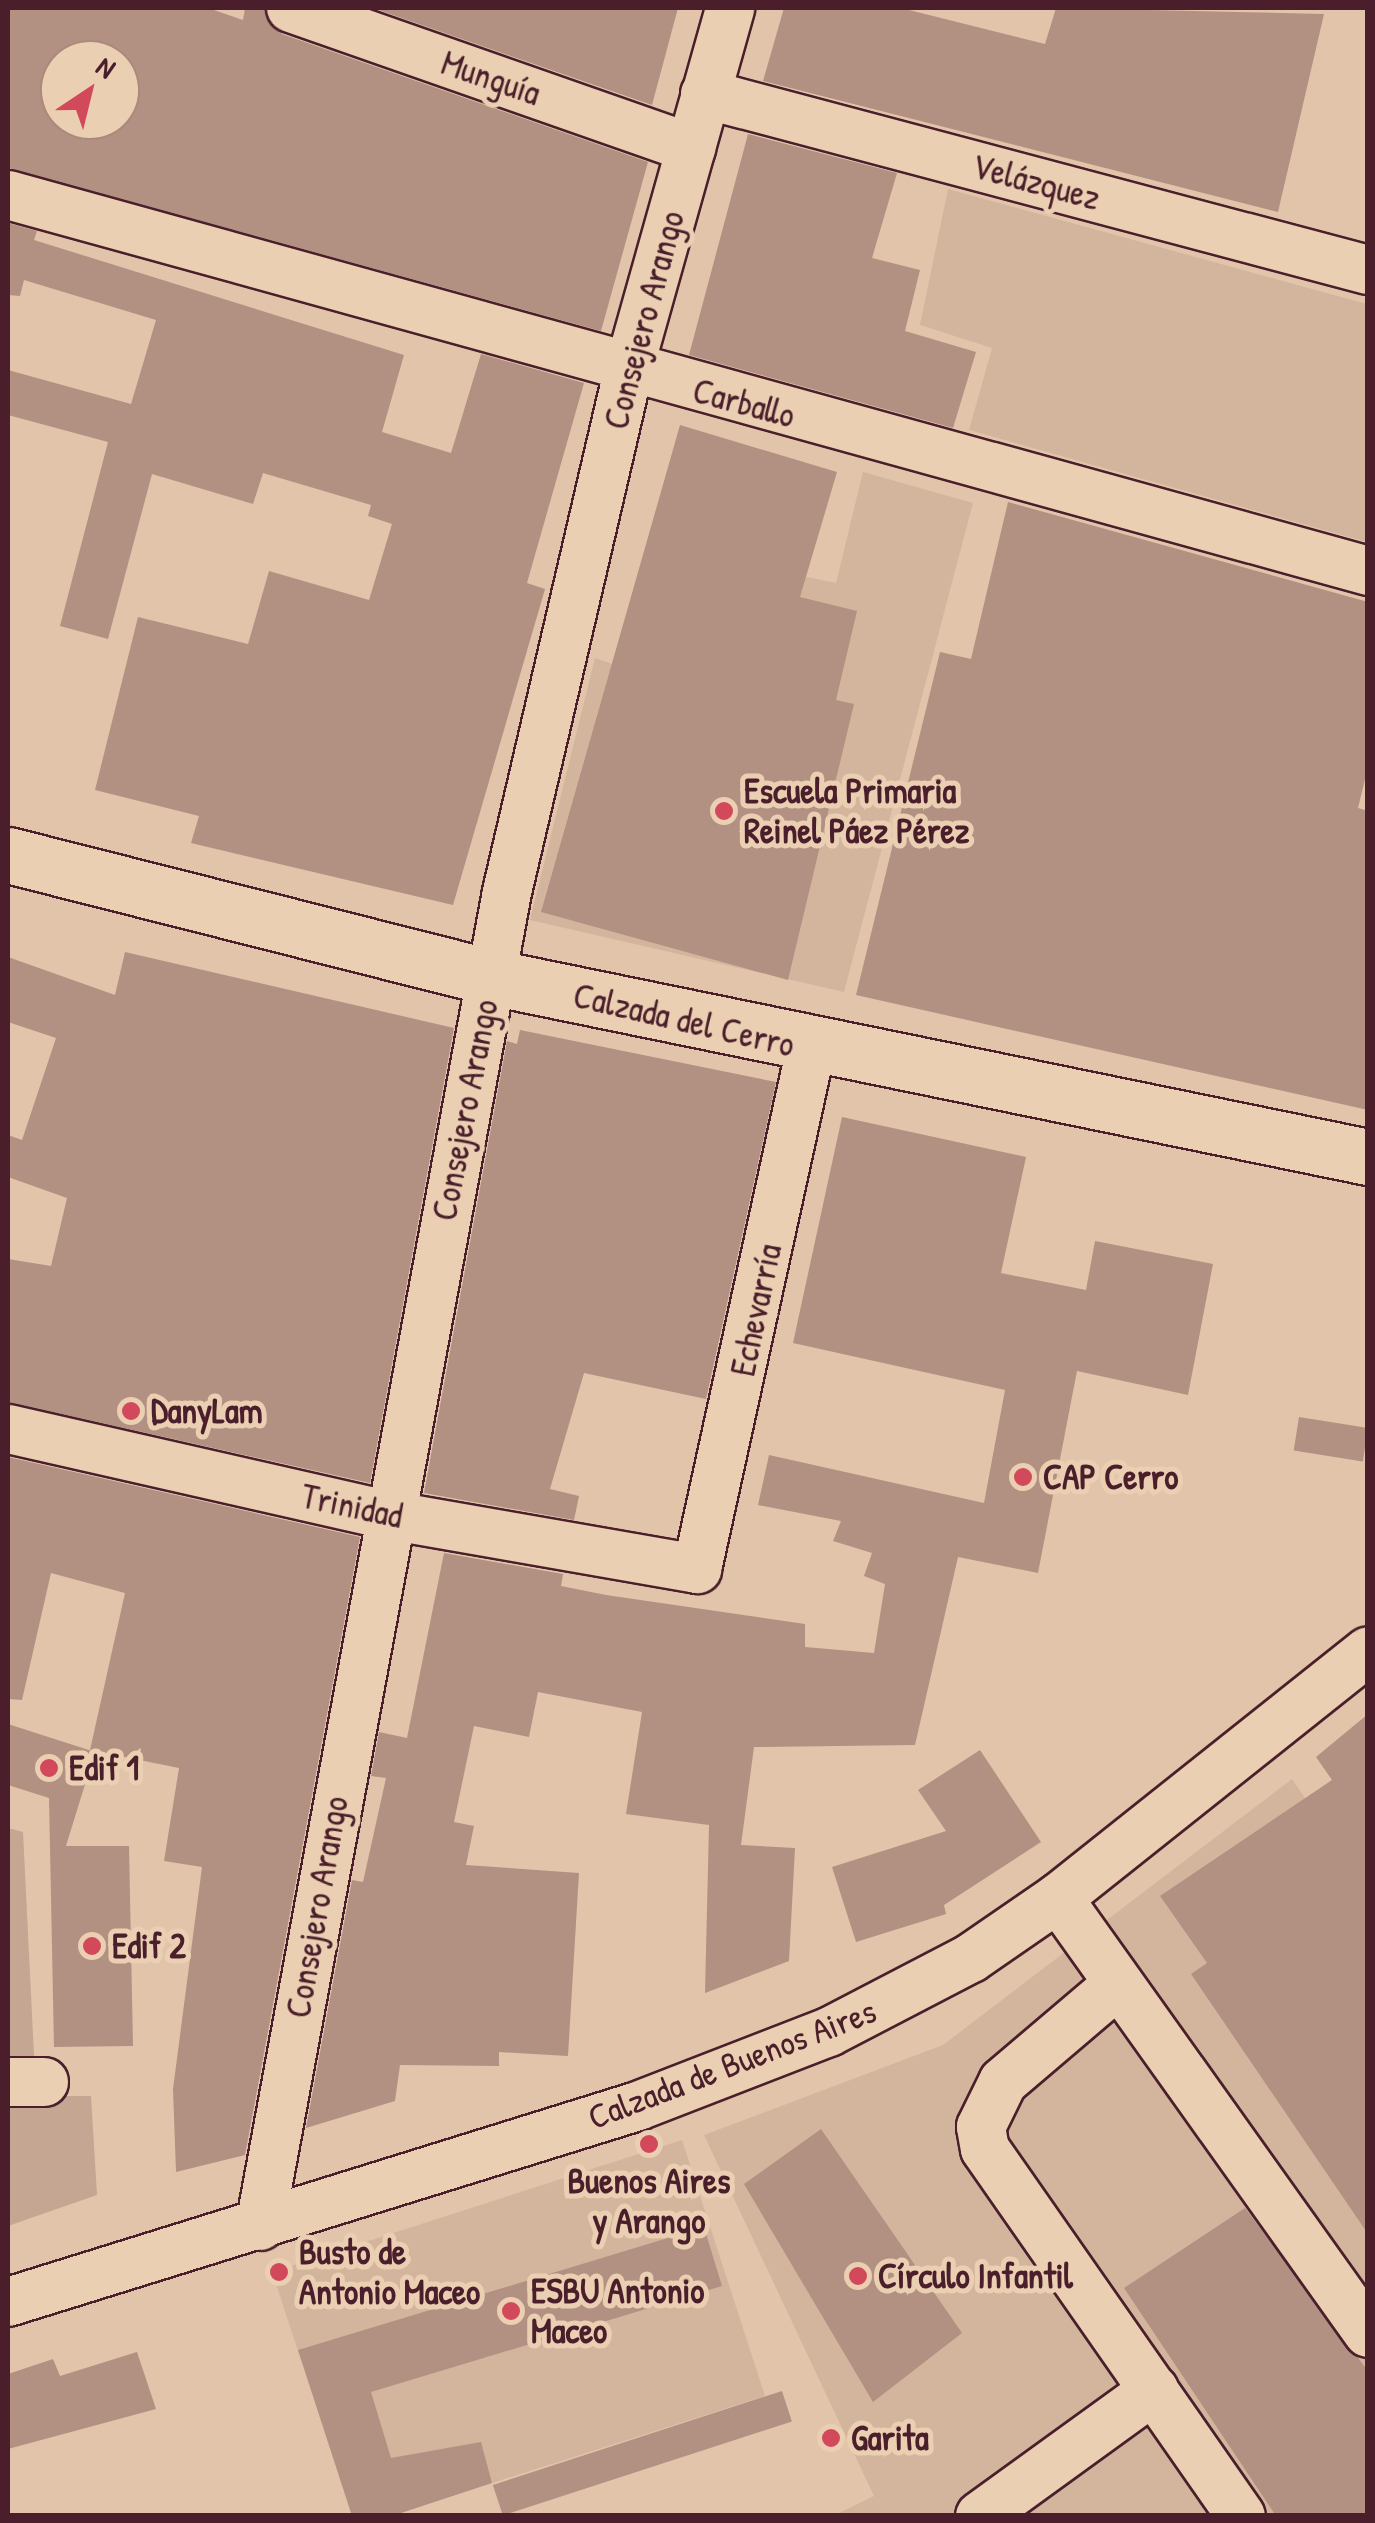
<!DOCTYPE html>
<meta charset="utf-8">
<style>
body{margin:0}
#map{position:relative;width:1375px;height:2523px;overflow:hidden;background:#e1c4aa;font-family:"Patrick Hand",sans-serif}
div>[style]{position:absolute}
.built>*{inset:0;background:#d3b59e}
.green>*{inset:0;background:#c5a692}
.building>*{inset:0;background:#b29182;transform-origin:0 0}
.roads{filter:drop-shadow(2px 0 #4a1f2b) drop-shadow(-2px 0 #4a1f2b) drop-shadow(0 2px #4a1f2b) drop-shadow(0 -2px #4a1f2b)}
.minor>*{height:48px;margin:-24px;padding:0 24px;transform-origin:24px;border-radius:24px;background:#ebcfb2}
.major>*{height:55px;margin:-27.5px;padding:0 27.5px;transform-origin:27.5px;border-radius:27.5px;background:#ebcfb2}
.dots>*{width:28px;height:28px;translate:-50% -50%;box-sizing:border-box;border:5px solid #ebcfb2;border-radius:50%}
span{translate:-50% -50%;white-space:nowrap;text-align:center;line-height:1.15;-webkit-text-stroke:10px #ebcfb2;paint-order:stroke}
.street-label{font-size:35px;color:#4a1f2b}
.poi-label{font-size:35px;color:#4a1f2b;font-weight:700}
.left{translate:0 -50%;text-align:left}
.frame{position:absolute;inset:0;border:10px solid #4a1f2b;pointer-events:none}
.north{position:absolute;left:40px;top:40px;width:100px;height:100px;box-sizing:border-box;background:#ebcfb2;border:2px solid #ab897c;border-radius:50%;rotate:35deg;font-size:28px;font-weight:700;line-height:40px;text-align:center;color:#4a1f2b}
.north::after{content:'';display:block;margin:auto;width:35px;height:45px;background:#d1495b;clip-path:polygon(50% 0,100% 100%,50% 72%,0 100%)}
</style>
<div id="map">
<div class="built">
<i style="clip-path:polygon(948px 189px,1367px 304px,1367px 542px,969px 430px,992px 348px,920px 325px)"></i>
<i style="clip-path:polygon(863px 472px,973px 503px,844px 992px,530px 920px,595px 658px,720px 702px,753px 566px,836px 583px)"></i>
<i style="clip-path:polygon(1292px 1779px,1367px 1890px,1367px 2515px,835px 2515px,874px 2496px,704px 2135px,943px 2045px)"></i>
<i style="clip-path:polygon(682px 2140px,765px 2396px,392px 2515px,352px 2515px,272px 2272px)"></i>
</div>
<div class="green">
<i style="clip-path:polygon(8px 1828px,23px 1832px,36px 2096px,91px 2096px,97px 2195px,8px 2226px)"></i>
</div>
<div class="building">
<i style="clip-path:polygon(evenodd,8px 8px,208px 8px,243px 20px,245px 8px,264px 8px,282px 34px,648px 162px,601px 331px,8px 168px,8px 8px,60px 60px,120px 60px,120px 120px,60px 120px,60px 60px)"></i>
<i style="clip-path:polygon(373px 8px,678px 8px,652px 105px)"></i>
<i style="clip-path:polygon(784px 8px,901px 8px,1045px 44px,1056px 8px,1324px 14px,1278px 212px,763px 81px)"></i>
<i style="clip-path:polygon(748px 134px,897px 173px,872px 258px,920px 270px,905px 331px,976px 352px,953px 428px,689px 355px)"></i>
<i style="clip-path:polygon(8px 223px,37px 231px,34px 240px,404px 355px,382px 432px,451px 453px,481px 354px,584px 383px,527px 583px,545px 589px,453px 905px,191px 843px,199px 816px,95px 790px,138px 617px,248px 644px,269px 571px,369px 600px,392px 524px,368px 516px,371px 505px,263px 473px,253px 504px,152px 474px,108px 639px,60px 626px,108px 442px,8px 415px,8px 370px,131px 404px,156px 320px,24px 280px,20px 296px,8px 295px)"></i>
<i style="clip-path:polygon(680px 425px,837px 472px,800px 597px,857px 611px,836px 700px,854px 704px,788px 980px,541px 912px)"></i>
<i style="clip-path:polygon(1008px 502px,1368px 602px,1368px 767px,1358px 808px,1368px 811px,1368px 1110px,856px 995px,940px 652px,971px 659px)"></i>
<i style="clip-path:polygon(125px 952px,454px 1028px,370px 1483px,8px 1402px,8px 1259px,51px 1266px,67px 1198px,8px 1177px,8px 1135px,22px 1140px,56px 1038px,8px 1022px,8px 957px,115px 995px)"></i>
<i style="clip-path:polygon(520px 1030px,776px 1082px,706px 1399px,584px 1373px,550px 1489px,579px 1496px,574px 1520px,424px 1493px,507px 1041px,517px 1044px)"></i>
<i style="clip-path:polygon(842px 1117px,1026px 1157px,1001px 1273px,1086px 1290px,1095px 1241px,1213px 1264px,1188px 1395px,1077px 1371px,1038px 1573px,958px 1557px,915px 1745px,754px 1747px,741px 1845px,795px 1848px,789px 1961px,705px 1993px,709px 1825px,626px 1814px,642px 1712px,538px 1692px,529px 1737px,474px 1726px,454px 1822px,474px 1826px,466px 1865px,579px 1873px,568px 2056px,499px 2052px,499px 2066px,400px 2065px,395px 2101px,306px 2128px,352px 1880px,363px 1882px,386px 1778px,371px 1776px,379px 1732px,407px 1738px,444px 1553px,563px 1574px,561px 1586px,606px 1595px,805px 1624px,805px 1647px,874px 1653px,885px 1584px,864px 1576px,872px 1553px,833px 1541px,841px 1521px,758px 1505px,769px 1455px,984px 1503px,1005px 1390px,793px 1343px)"></i>
<i style="left:1299px;top:1417px;width:70px;height:34px;rotate:9deg"></i>
<i style="clip-path:polygon(8px 1457px,360px 1537px,245px 2155px,176px 2172px,173px 2089px,202px 1867px,164px 1861px,179px 1768px,90px 1750px,125px 1593px,51px 1573px,22px 1700px,8px 1699px)"></i>
<i style="clip-path:polygon(1368px 1714px,1368px 2234px,1191px 1974px,1207px 1963px,1160px 1896px,1332px 1780px,1316px 1757px)"></i>
<i style="clip-path:polygon(8px 1724px,95px 1752px,66px 1846px,129px 1846px,133px 2046px,54px 2047px,49px 1798px,8px 1785px)"></i>
<i style="clip-path:polygon(980px 1750px,1041px 1842px,944px 1905px,946px 1914px,856px 1942px,832px 1867px,946px 1831px,918px 1790px)"></i>
<i style="clip-path:polygon(821px 2129px,962px 2333px,873px 2402px,744px 2184px)"></i>
<i style="clip-path:polygon(1245px 2208px,1368px 2371px,1368px 2516px,1276px 2516px,1124px 2288px)"></i>
<i style="clip-path:polygon(704px 2227px,722px 2286px,371px 2392px,391px 2458px,481px 2442px,492px 2483px,392px 2516px,352px 2516px,298px 2350px)"></i>
<i style="clip-path:polygon(137px 2352px,156px 2409px,8px 2449px,8px 2374px,53px 2359px,60px 2376px)"></i>
<i style="left:782px;top:2391px;width:32px;height:304px;rotate:72deg"></i>
</div>
<div class="roads">
<div class="minor">
<i style="left:291px;top:8px;width:424px;rotate:19.3deg"></i>
<i style="left:705px;top:94px;width:686px;rotate:14.87deg"></i>
<i style="left:8px;top:195px;width:1411px;rotate:15.45deg"></i>
<i style="left:8px;top:1429px;width:390px;rotate:12.8deg"></i>
<i style="left:388px;top:1515px;width:314px;rotate:9.9deg"></i>
<i style="left:697px;top:1569px;width:533px;rotate:-77.66deg"></i>
<i style="left:1058px;top:1898px;width:534px;rotate:54.52deg"></i>
<i style="left:1118px;top:1984px;width:151px;rotate:139.6deg"></i>
<i style="left:1003px;top:2082px;width:50px;rotate:116.1deg"></i>
<i style="left:981px;top:2127px;width:22px;rotate:80deg"></i>
<i style="left:985px;top:2149px;width:447px;rotate:55.1deg"></i>
<i style="left:8px;top:2082px;width:36px"></i>
<i style="left:260px;top:2226px;width:1357px;rotate:-79.51deg"></i>
<i style="left:507px;top:892px;width:534px;rotate:-76.9deg"></i>
<i style="left:628px;top:372px;width:378px;rotate:-74.3deg"></i>
<i style="left:8px;top:2302px;width:660px;rotate:-17.28deg"></i>
<i style="left:638px;top:2106px;width:205px;rotate:-21.2deg"></i>
<i style="left:829px;top:2032px;width:160px;rotate:-27.5deg"></i>
<i style="left:971px;top:1958px;width:106px;rotate:-34.6deg"></i>
<i style="left:1058px;top:1898px;width:396px;rotate:-38.5deg"></i>
<i style="left:980px;top:2516px;width:215px;rotate:-35.9deg"></i>
</div>
<div class="major">
<i style="left:8px;top:855px;width:498px;rotate:14.2deg"></i>
<i style="left:491px;top:977px;width:895px;rotate:11.6deg"></i>
</div>
</div>
<div class="dots">
<i style="left:724px;top:811px;background:#d1495b"></i>
<i style="left:131px;top:1411px;background:#d1495b"></i>
<i style="left:1023px;top:1477px;background:#d1495b"></i>
<i style="left:49px;top:1768px;background:#d1495b"></i>
<i style="left:92px;top:1946px;background:#d1495b"></i>
<i style="left:649px;top:2144px;background:#d1495b"></i>
<i style="left:279px;top:2272px;background:#d1495b"></i>
<i style="left:858px;top:2276px;background:#d1495b"></i>
<i style="left:511px;top:2311px;background:#d1495b"></i>
<i style="left:831px;top:2438px;background:#d1495b"></i>
</div>
<div class="street-label">
<span style="left:491px;top:78px;rotate:19deg">Munguía</span>
<span style="left:1036px;top:182px;rotate:15deg">Velázquez</span>
<span style="left:644px;top:320px;rotate:-75deg">Consejero Arango</span>
<span style="left:744px;top:403px;rotate:15deg">Carballo</span>
<span style="left:684px;top:1020px;rotate:13deg">Calzada del Cerro</span>
<span style="left:465px;top:1110px;rotate:-79deg">Consejero Arango</span>
<span style="left:756px;top:1310px;rotate:-78deg">Echevarría</span>
<span style="left:352px;top:1506px;rotate:12deg">Trinidad</span>
<span style="left:317px;top:1907px;rotate:-80deg">Consejero Arango</span>
<span style="left:732px;top:2064px;rotate:-21deg">Calzada de Buenos Aires</span>
</div>
<div class="poi-label">
<span class="left" style="left:744px;top:811px">Escuela Primaria<br>Reinel Páez Pérez</span>
<span class="left" style="left:151px;top:1411px">DanyLam</span>
<span class="left" style="left:1043px;top:1477px">CAP Cerro</span>
<span class="left" style="left:69px;top:1768px">Edif 1</span>
<span class="left" style="left:112px;top:1946px">Edif 2</span>
<span style="left:649px;top:2201px">Buenos Aires<br>y Arango</span>
<span class="left" style="left:299px;top:2272px">Busto de<br>Antonio Maceo</span>
<span class="left" style="left:878px;top:2276px">Círculo Infantil</span>
<span class="left" style="left:531px;top:2311px">ESBU Antonio<br>Maceo</span>
<span class="left" style="left:851px;top:2438px">Garita</span>
</div>
<div class="frame"></div>
<div class="north">N</div>
</div>
